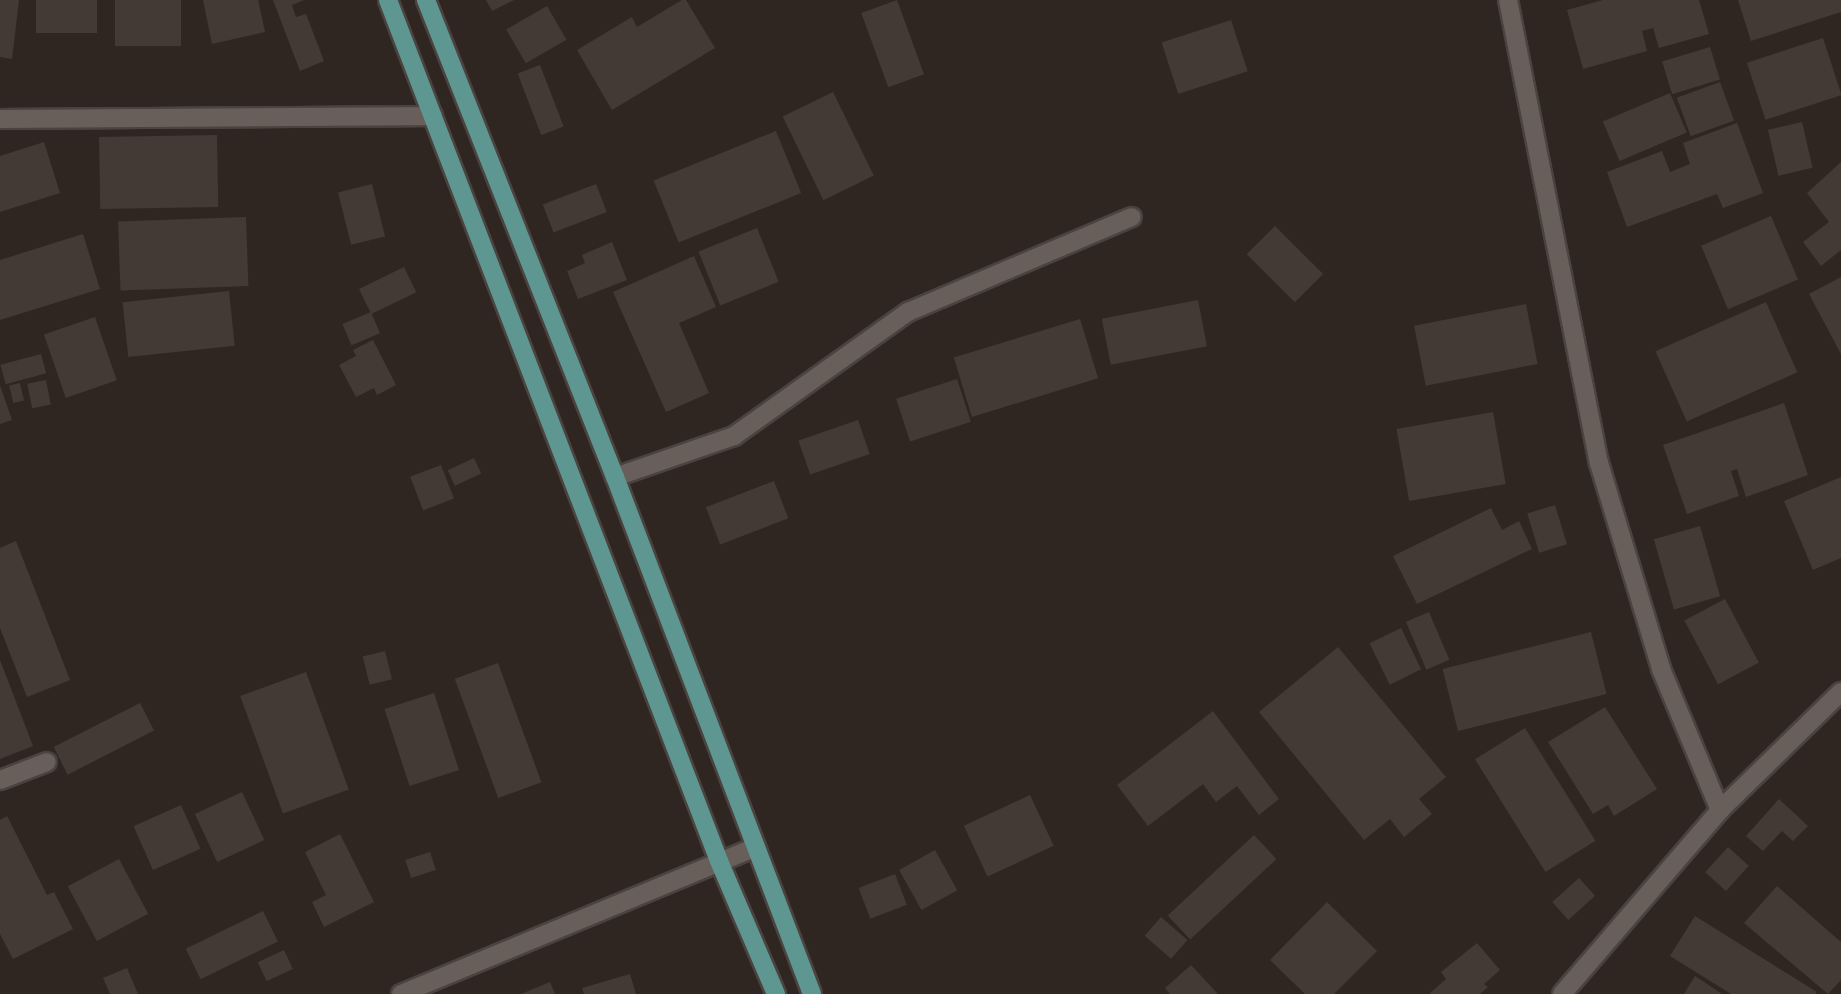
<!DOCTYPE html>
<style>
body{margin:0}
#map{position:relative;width:1841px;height:994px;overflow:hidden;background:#2f2622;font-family:Inter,sans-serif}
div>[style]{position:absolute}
.building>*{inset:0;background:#433a35;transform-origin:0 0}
.roads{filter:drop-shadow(2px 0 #4a433f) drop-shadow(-2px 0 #4a433f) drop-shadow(0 2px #4a433f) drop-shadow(0 -2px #4a433f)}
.minor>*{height:18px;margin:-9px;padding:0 9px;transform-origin:9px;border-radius:9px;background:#695f5a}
.major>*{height:18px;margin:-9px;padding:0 9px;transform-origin:9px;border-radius:9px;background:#5e9792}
span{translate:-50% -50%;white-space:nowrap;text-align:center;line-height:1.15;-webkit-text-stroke:5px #251c18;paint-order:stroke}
</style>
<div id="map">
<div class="building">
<i style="clip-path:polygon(0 0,19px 0,12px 59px,0 57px)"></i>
<i style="left:36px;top:0;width:61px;height:33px"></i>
<i style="left:115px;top:0;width:66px;height:46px"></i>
<i style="clip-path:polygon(203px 0,258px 0,265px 32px,212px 44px)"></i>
<i style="clip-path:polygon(273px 0,304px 0,292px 5px,296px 17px,306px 14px,324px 61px,300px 71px)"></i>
<i style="clip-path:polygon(486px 0,514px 0,492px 11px)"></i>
<i style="clip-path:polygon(682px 0,686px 0,715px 48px,612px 110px,577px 50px,632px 17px,637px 27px)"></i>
<i style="left:897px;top:0;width:79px;height:38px;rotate:70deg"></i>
<i style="clip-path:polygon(1603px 0,1699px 0,1709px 34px,1659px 48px,1653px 28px,1642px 31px,1647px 51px,1583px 69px,1567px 10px)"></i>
<i style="clip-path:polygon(1738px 0,1841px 0,1841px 12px,1751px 41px)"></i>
<i style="left:547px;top:6px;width:39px;height:47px;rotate:60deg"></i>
<i style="left:1231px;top:20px;width:54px;height:73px;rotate:72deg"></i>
<i style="left:1823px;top:38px;width:60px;height:80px;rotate:72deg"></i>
<i style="left:1710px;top:47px;width:34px;height:50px;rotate:73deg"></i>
<i style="left:540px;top:65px;width:66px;height:24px;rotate:69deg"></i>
<i style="left:1720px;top:82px;width:41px;height:46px;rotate:70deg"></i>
<i style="left:833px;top:92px;width:93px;height:56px;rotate:64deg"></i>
<i style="left:1670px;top:93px;width:43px;height:73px;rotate:67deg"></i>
<i style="left:1802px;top:122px;width:47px;height:35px;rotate:77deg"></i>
<i style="clip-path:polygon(1737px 123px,1763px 193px,1723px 208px,1717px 194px,1627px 227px,1607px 172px,1662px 151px,1670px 172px,1690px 164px,1683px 143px)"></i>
<i style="left:776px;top:131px;width:67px;height:132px;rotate:68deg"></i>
<i style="left:217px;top:135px;width:72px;height:118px;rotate:89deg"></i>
<i style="clip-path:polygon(44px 142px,60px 193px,0 212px,0 156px)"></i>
<i style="clip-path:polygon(1841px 162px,1841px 250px,1821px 266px,1803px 242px,1829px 222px,1807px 193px)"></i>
<i style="left:372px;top:184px;width:54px;height:35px;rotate:76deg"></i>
<i style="left:596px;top:184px;width:30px;height:57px;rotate:69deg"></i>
<i style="left:1771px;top:216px;width:69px;height:76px;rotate:67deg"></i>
<i style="left:246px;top:217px;width:69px;height:128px;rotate:88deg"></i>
<i style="left:1275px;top:226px;width:68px;height:40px;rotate:45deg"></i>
<i style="left:757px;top:228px;width:58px;height:63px;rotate:68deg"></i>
<i style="clip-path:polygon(83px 234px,100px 289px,0 320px,0 260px)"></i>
<i style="clip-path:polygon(612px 242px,627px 280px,578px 299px,567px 271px,585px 263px,582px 255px)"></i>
<i style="clip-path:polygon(694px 256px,716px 307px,679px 323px,709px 393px,666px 412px,613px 292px)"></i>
<i style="left:404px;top:267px;width:28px;height:50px;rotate:64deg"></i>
<i style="clip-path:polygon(1841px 277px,1841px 354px,1809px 294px)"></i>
<i style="left:229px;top:291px;width:55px;height:107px;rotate:84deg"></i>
<i style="left:1198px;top:300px;width:47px;height:98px;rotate:79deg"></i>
<i style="left:1766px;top:302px;width:77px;height:121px;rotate:66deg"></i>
<i style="left:1526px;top:304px;width:61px;height:114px;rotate:79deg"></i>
<i style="left:371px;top:312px;width:23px;height:31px;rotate:67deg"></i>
<i style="left:95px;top:317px;width:67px;height:54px;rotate:71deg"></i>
<i style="left:1080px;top:319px;width:62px;height:132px;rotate:73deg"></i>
<i style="clip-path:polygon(373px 340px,396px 385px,377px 395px,374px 388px,356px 397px,339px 365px,356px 356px,353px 350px)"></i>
<i style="left:41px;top:354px;width:20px;height:42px;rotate:75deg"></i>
<i style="left:957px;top:379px;width:45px;height:64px;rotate:72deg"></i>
<i style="left:46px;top:380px;width:25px;height:19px;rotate:79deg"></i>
<i style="left:20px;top:383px;width:18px;height:11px;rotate:77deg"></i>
<i style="clip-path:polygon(0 385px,12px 420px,0 424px)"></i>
<i style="clip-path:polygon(1784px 403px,1808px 475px,1746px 497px,1737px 469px,1731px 471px,1739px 496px,1687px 514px,1663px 445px)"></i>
<i style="left:1493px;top:412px;width:73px;height:98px;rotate:80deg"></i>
<i style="left:858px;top:420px;width:36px;height:63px;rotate:71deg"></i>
<i style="left:474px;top:458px;width:17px;height:29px;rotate:65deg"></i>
<i style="left:441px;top:465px;width:36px;height:33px;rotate:69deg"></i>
<i style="clip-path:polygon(1841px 477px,1841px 558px,1813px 570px,1784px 501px)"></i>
<i style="left:774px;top:481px;width:40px;height:73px;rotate:69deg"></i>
<i style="left:1555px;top:505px;width:41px;height:29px;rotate:73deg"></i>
<i style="clip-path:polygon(1491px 508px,1502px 530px,1519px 521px,1532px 549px,1417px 604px,1393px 556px)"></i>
<i style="left:1700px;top:526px;width:73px;height:48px;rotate:74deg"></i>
<i style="clip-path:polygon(16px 541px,70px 680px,27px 697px,0 628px,0 548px)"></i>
<i style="left:1725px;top:599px;width:72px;height:46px;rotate:62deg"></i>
<i style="left:1429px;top:612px;width:52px;height:25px;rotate:67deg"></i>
<i style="left:1401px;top:628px;width:46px;height:35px;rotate:64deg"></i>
<i style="left:1591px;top:632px;width:64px;height:153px;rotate:76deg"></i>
<i style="clip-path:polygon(1338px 647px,1446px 777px,1419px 799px,1432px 814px,1404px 837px,1390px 819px,1364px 840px,1259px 712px)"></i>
<i style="left:385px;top:651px;width:29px;height:23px;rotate:76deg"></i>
<i style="clip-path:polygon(0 660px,33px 746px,0 759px)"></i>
<i style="left:498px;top:663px;width:127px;height:46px;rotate:70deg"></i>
<i style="left:306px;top:672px;width:125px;height:70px;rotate:70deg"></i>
<i style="left:434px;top:693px;width:81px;height:52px;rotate:72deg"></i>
<i style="left:140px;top:703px;width:31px;height:97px;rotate:63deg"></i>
<i style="clip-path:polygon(1605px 707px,1657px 789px,1614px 816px,1608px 805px,1593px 814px,1548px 742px)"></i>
<i style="clip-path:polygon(1213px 711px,1279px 799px,1259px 815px,1237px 786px,1216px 802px,1203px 784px,1148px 826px,1117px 785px)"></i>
<i style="left:1525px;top:728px;width:133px;height:59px;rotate:58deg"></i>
<i style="left:242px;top:792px;width:53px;height:52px;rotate:65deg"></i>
<i style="left:1030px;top:795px;width:56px;height:73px;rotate:65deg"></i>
<i style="clip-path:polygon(1779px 799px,1808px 826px,1793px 841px,1782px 831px,1763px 851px,1746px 836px)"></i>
<i style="left:181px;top:805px;width:48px;height:52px;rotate:66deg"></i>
<i style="clip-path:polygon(7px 816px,47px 895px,54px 892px,73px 929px,13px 959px,0 934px,0 820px)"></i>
<i style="clip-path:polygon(340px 834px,374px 902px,324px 927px,312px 902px,326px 895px,305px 852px)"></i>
<i style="left:1254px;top:835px;width:33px;height:118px;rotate:47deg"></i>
<i style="left:1728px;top:847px;width:28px;height:34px;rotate:42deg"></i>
<i style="left:935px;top:850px;width:46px;height:41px;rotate:61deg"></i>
<i style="left:430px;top:852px;width:19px;height:26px;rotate:72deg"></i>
<i style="left:119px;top:859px;width:62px;height:58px;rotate:62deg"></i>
<i style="left:895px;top:874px;width:33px;height:39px;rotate:69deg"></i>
<i style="left:1579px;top:878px;width:24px;height:36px;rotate:48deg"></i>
<i style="clip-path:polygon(1777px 886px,1841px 942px,1841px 980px,1828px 994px,1744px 923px)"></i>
<i style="clip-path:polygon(1327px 902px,1377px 951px,1334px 994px,1305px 994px,1270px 960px)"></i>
<i style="left:263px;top:911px;width:34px;height:86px;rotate:64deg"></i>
<i style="clip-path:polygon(1695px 916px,1817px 992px,1815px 994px,1731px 994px,1670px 956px)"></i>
<i style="left:1161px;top:917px;width:35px;height:25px;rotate:41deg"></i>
<i style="clip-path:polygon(1477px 943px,1500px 970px,1484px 984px,1488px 987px,1480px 994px,1429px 994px,1446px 979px,1441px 972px)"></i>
<i style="left:284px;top:950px;width:21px;height:29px;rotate:65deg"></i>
<i style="clip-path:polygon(1191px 965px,1218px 994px,1170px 994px,1165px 988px)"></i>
<i style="clip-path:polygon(127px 968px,138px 994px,110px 994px,103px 978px)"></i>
<i style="clip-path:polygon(630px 974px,636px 994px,584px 994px,582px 988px)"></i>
<i style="clip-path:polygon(1695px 976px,1722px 994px,1684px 994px)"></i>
<i style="clip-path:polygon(550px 982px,555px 994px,521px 994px)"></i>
</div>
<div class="roads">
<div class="minor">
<i style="left:1508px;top:0;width:472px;rotate:78.9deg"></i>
<i style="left:1599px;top:463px;width:215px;rotate:73.2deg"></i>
<i style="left:1661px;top:669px;width:153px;rotate:67.3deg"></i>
<i style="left:0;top:119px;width:433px;rotate:-0.4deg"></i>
<i style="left:615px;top:477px;width:126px;rotate:-19deg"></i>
<i style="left:734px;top:436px;width:214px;rotate:-35.5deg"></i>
<i style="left:908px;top:312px;width:243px;rotate:-23deg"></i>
<i style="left:0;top:780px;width:50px;rotate:-21deg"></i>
<i style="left:401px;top:994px;width:384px;rotate:-22.5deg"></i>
<i style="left:1562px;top:994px;width:243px;rotate:-49.3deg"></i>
<i style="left:1720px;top:810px;width:169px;rotate:-44.3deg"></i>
</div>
<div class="major">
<i style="left:388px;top:0;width:922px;rotate:68.97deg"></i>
<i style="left:719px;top:861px;width:145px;rotate:66.8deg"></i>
<i style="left:426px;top:0;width:513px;rotate:68.39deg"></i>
<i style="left:615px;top:477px;width:553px;rotate:69.14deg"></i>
</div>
</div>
</div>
